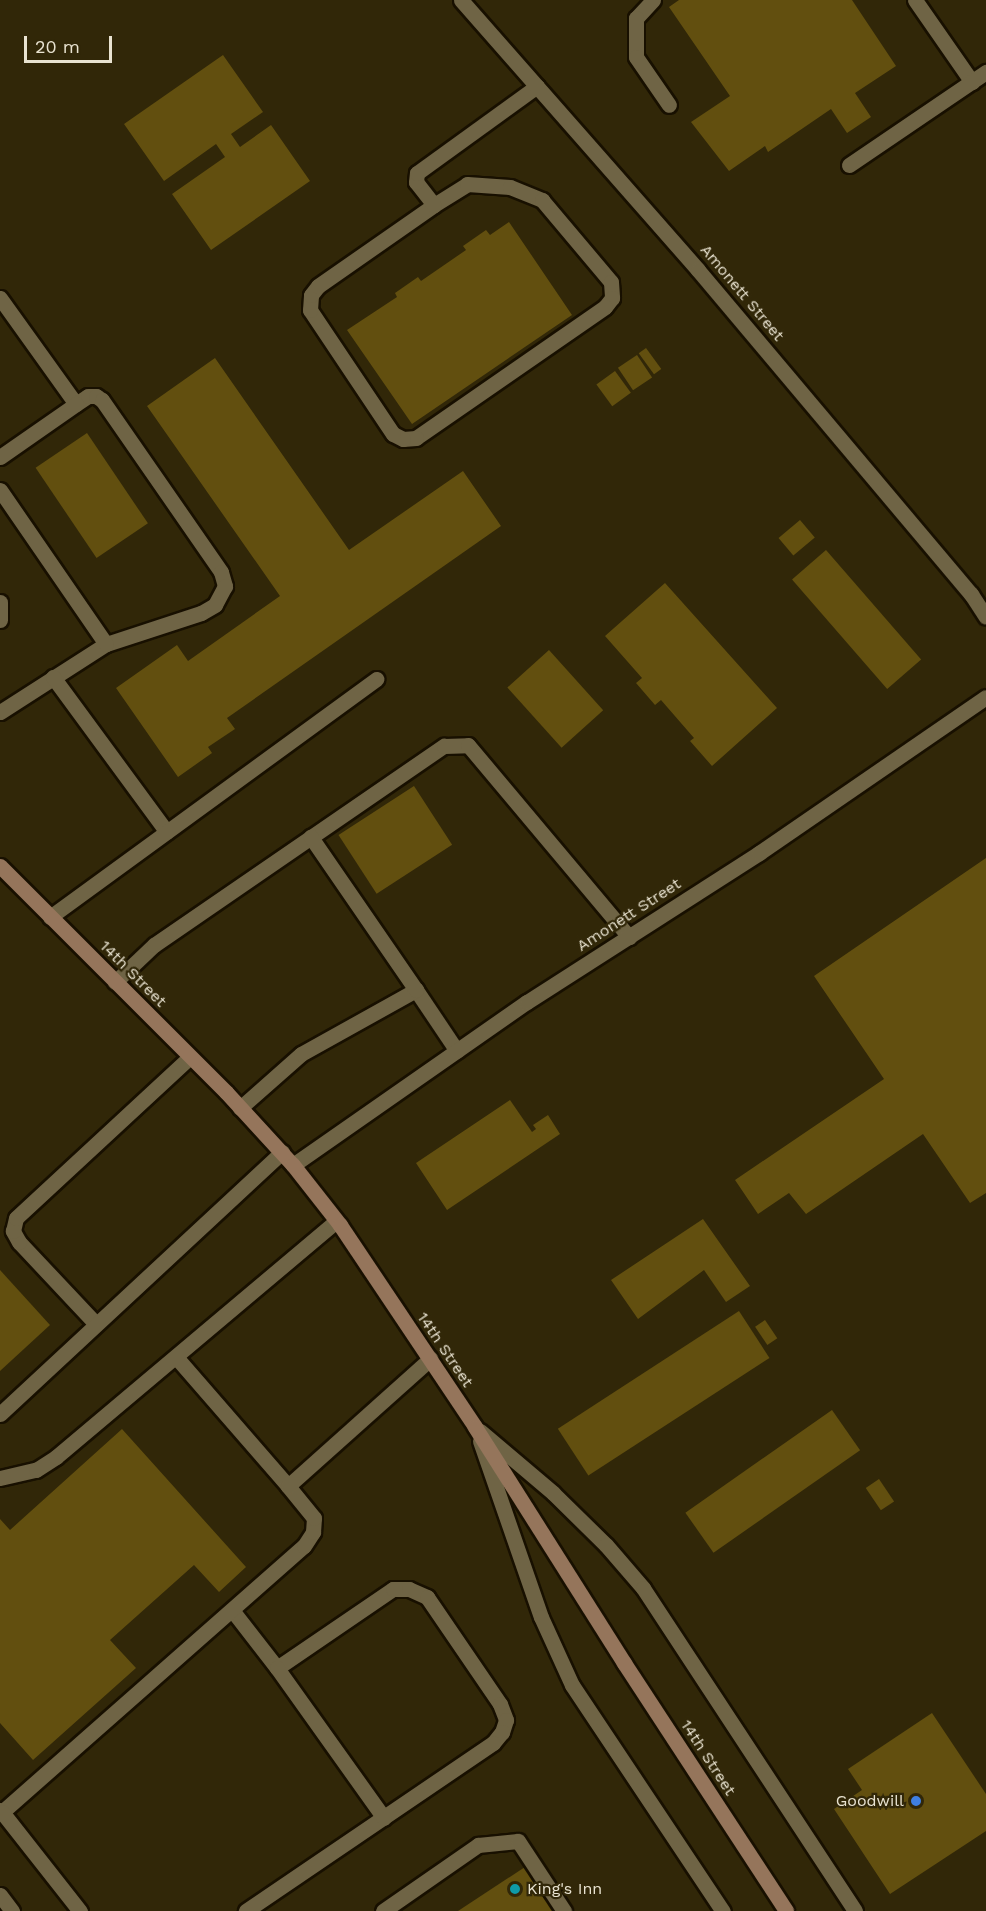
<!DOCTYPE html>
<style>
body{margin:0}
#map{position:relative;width:986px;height:1911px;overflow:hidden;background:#312708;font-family:"Work Sans",sans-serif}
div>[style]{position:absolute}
.building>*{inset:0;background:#624f0f;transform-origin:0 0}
.roads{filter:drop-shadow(2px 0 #181000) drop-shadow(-2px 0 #181000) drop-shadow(0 2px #181000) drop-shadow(0 -2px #181000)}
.lane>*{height:15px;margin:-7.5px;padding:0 7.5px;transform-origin:7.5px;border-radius:7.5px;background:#6f6445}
.street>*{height:15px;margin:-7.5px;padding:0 7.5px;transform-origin:7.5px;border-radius:7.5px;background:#6f6445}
.secondary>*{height:15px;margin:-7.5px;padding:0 7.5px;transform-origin:7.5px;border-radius:7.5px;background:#95755b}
.dots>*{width:16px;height:16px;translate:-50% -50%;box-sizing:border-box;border:3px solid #312708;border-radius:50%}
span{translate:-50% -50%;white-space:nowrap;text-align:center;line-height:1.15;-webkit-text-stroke:4.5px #312708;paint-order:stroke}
.street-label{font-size:16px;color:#e9e3d1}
.poi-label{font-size:16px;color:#e9e3d1}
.right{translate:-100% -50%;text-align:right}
.left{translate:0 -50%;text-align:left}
.scale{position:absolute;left:24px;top:36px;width:88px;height:27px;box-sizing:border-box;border:3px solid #e9e3d1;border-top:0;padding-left:8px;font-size:18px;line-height:21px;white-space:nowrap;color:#e9e3d1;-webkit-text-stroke:4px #312708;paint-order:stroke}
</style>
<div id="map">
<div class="building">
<i style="clip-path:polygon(679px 0,852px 0,896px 66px,855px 93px,871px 117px,847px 133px,831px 109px,768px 152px,765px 146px,729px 171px,691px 122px,730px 96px,669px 7px)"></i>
<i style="clip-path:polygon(223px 55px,263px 112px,231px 134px,240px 147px,271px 125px,310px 181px,211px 250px,172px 194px,225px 157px,216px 144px,164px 181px,124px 124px)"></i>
<i style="clip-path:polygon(509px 222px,572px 315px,412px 424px,347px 330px,397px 297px,395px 293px,418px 277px,421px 281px,466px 250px,463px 246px,486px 230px,490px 235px)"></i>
<i style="left:646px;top:348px;width:26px;height:9px;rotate:54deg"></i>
<i style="left:637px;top:355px;width:27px;height:23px;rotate:56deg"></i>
<i style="clip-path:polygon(215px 358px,349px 550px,463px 471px,501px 526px,227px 718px,235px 729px,208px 747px,212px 753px,178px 777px,116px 688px,177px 645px,188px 661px,280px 596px,147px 406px)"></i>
<i style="left:615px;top:371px;width:27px;height:23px;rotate:54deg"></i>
<i style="left:87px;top:433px;width:109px;height:62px;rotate:56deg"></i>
<i style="left:800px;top:520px;width:23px;height:28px;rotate:50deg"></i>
<i style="left:826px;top:550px;width:145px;height:45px;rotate:49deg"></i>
<i style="clip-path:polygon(665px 583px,777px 708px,712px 766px,690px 741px,694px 738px,661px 700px,655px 705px,636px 683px,642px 678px,605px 636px)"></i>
<i style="left:549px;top:650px;width:81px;height:56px;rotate:48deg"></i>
<i style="left:414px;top:786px;width:70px;height:90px;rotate:57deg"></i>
<i style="clip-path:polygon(986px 858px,986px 1193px,970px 1203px,923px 1134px,806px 1214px,789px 1193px,758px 1214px,735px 1180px,884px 1079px,814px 976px)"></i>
<i style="clip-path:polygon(510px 1100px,532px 1132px,536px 1129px,533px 1125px,548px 1115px,560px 1134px,447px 1210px,416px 1163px)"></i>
<i style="clip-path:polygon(703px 1219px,750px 1286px,726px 1302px,704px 1270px,638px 1319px,611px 1280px)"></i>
<i style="clip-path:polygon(0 1270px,50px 1325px,0 1371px)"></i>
<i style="left:739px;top:1311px;width:56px;height:216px;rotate:57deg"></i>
<i style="left:765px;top:1320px;width:22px;height:12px;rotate:56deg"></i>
<i style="left:832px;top:1410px;width:49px;height:179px;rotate:55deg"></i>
<i style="clip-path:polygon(122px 1429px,246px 1567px,219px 1592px,194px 1565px,110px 1640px,136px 1668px,33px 1760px,0 1723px,0 1519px,10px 1530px)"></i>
<i style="left:879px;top:1479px;width:27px;height:16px;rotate:56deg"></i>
<i style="clip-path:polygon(932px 1713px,986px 1794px,986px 1831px,890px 1894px,834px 1809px,862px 1790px,848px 1769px)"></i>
<i style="clip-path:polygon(525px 1867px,554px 1911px,458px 1911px)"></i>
</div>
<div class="roads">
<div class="lane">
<i style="left:653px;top:0;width:25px;rotate:133deg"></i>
<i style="left:636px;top:18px;width:39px;rotate:90deg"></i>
<i style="left:636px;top:57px;width:58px;rotate:55.5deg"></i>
<i style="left:915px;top:0;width:100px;rotate:55.2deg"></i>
<i style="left:849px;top:165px;width:166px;rotate:-34.2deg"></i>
<i style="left:434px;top:205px;width:39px;rotate:-32deg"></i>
<i style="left:467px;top:184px;width:43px;rotate:4deg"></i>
<i style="left:510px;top:187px;width:35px;rotate:22deg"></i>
<i style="left:542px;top:200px;width:107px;rotate:49.9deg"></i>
<i style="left:611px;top:282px;width:16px;rotate:86deg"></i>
<i style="left:612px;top:298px;width:11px;rotate:128deg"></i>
<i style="left:605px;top:307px;width:230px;rotate:145.3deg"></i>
<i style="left:416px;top:438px;width:13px;rotate:176deg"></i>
<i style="left:403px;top:439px;width:11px;rotate:-153deg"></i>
<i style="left:393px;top:434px;width:149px;rotate:-123.8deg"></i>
<i style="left:310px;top:310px;width:15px;rotate:-86deg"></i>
<i style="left:311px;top:295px;width:11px;rotate:-52deg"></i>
<i style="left:318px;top:286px;width:141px;rotate:-34.9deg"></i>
<i style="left:434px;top:205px;width:29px;rotate:-128deg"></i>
<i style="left:416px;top:182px;width:9px;rotate:-84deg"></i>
<i style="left:417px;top:173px;width:148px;rotate:-35.9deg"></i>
<i style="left:0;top:298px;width:130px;rotate:54.4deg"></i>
<i style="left:76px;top:404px;width:14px;rotate:-34deg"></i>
<i style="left:88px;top:396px;width:8px"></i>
<i style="left:96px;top:396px;width:7px;rotate:34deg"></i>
<i style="left:102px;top:400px;width:209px;rotate:55.3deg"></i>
<i style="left:221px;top:572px;width:15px;rotate:74deg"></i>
<i style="left:225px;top:586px;width:21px;rotate:118deg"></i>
<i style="left:215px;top:605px;width:16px;rotate:150deg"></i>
<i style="left:201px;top:613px;width:100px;rotate:161.9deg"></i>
<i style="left:106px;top:644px;width:126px;rotate:147.3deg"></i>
<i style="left:0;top:457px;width:93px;rotate:-34.9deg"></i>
<i style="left:0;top:490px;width:187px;rotate:55.5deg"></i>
<i style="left:0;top:602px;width:18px;rotate:90deg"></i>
<i style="left:53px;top:677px;width:192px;rotate:53.7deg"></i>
<i style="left:50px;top:917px;width:404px;rotate:-36.1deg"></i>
<i style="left:115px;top:982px;width:54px;rotate:-43.5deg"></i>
<i style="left:154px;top:945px;width:352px;rotate:-34.5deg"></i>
<i style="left:444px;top:746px;width:24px;rotate:-2deg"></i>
<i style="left:468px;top:745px;width:251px;rotate:50deg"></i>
<i style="left:416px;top:990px;width:73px;rotate:56.1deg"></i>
<i style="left:240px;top:1108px;width:81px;rotate:-41.5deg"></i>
<i style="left:301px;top:1054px;width:132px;rotate:-29.1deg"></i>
<i style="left:416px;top:990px;width:186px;rotate:-124.5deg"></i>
<i style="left:96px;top:1324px;width:112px;rotate:-133.2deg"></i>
<i style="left:19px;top:1242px;width:13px;rotate:-119deg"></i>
<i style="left:13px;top:1231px;width:13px;rotate:-77deg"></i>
<i style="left:16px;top:1218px;width:237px;rotate:-42.8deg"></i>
<i style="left:176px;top:1357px;width:171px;rotate:49deg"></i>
<i style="left:0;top:1414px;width:385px;rotate:-42.9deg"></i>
<i style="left:0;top:1478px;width:37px;rotate:-13deg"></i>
<i style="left:36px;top:1470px;width:24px;rotate:-33deg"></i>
<i style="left:56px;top:1457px;width:366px;rotate:-40.1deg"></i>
<i style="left:232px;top:1610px;width:73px;rotate:52.2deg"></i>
<i style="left:277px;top:1668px;width:140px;rotate:-34.3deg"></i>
<i style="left:393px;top:1589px;width:16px"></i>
<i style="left:409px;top:1589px;width:20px;rotate:24deg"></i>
<i style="left:427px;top:1597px;width:130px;rotate:55.7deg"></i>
<i style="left:500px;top:1704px;width:17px;rotate:69deg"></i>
<i style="left:506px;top:1720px;width:13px;rotate:108deg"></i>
<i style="left:502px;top:1732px;width:14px;rotate:129deg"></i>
<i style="left:493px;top:1743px;width:299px;rotate:145.8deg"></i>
<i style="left:277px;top:1668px;width:184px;rotate:54.5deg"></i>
<i style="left:0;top:1810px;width:3px;rotate:45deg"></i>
<i style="left:2px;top:1812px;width:402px;rotate:-41.4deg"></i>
<i style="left:304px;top:1546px;width:17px;rotate:-57deg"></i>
<i style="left:313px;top:1532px;width:14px;rotate:-86deg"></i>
<i style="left:314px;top:1518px;width:41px;rotate:-129.1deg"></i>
<i style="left:288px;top:1486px;width:191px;rotate:-41.8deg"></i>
<i style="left:2px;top:1812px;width:126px;rotate:51.8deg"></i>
<i style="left:0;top:1895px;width:20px;rotate:53deg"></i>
<i style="left:383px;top:1911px;width:116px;rotate:-34.8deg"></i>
<i style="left:478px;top:1845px;width:40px;rotate:-5.7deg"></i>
<i style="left:518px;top:1841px;width:84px;rotate:56.7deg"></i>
</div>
<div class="street">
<i style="left:461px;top:0;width:359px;rotate:48.7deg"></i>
<i style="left:698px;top:270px;width:424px;rotate:49.9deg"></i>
<i style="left:971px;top:594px;width:27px;rotate:57deg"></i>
<i style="left:293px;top:1165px;width:285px;rotate:-34.9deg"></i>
<i style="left:527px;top:1002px;width:276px;rotate:-32.7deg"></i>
<i style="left:759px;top:853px;width:275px;rotate:-34.5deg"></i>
<i style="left:480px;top:1431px;width:96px;rotate:40.3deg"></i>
<i style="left:553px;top:1493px;width:74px;rotate:44.5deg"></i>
<i style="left:606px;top:1545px;width:57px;rotate:49.3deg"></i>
<i style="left:643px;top:1588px;width:386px;rotate:56.7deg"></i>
<i style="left:480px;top:1441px;width:186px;rotate:70.9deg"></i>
<i style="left:541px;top:1617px;width:75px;rotate:65.5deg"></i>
<i style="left:572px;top:1685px;width:272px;rotate:56.3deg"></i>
</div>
<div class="secondary">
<i style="left:0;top:866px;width:320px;rotate:45deg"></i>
<i style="left:226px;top:1092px;width:99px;rotate:47.5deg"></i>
<i style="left:293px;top:1165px;width:76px;rotate:51.9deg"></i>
<i style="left:340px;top:1225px;width:243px;rotate:56.2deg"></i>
<i style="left:475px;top:1427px;width:279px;rotate:57.7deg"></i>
<i style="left:624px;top:1663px;width:296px;rotate:56.8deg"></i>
</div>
</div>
<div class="dots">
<i style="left:916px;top:1801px;background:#3f7fe0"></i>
<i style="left:515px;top:1889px;background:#0f9aa8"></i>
</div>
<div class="street-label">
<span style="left:742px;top:293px;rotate:50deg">Amonett Street</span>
<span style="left:629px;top:915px;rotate:-33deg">Amonett Street</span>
<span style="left:133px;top:974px;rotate:45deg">14th Street</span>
<span style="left:445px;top:1350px;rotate:56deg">14th Street</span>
<span style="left:708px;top:1758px;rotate:57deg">14th Street</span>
</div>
<div class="poi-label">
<span class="right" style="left:904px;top:1801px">Goodwill</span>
<span class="left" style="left:527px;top:1889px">King's Inn</span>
</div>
<div class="scale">20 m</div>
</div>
